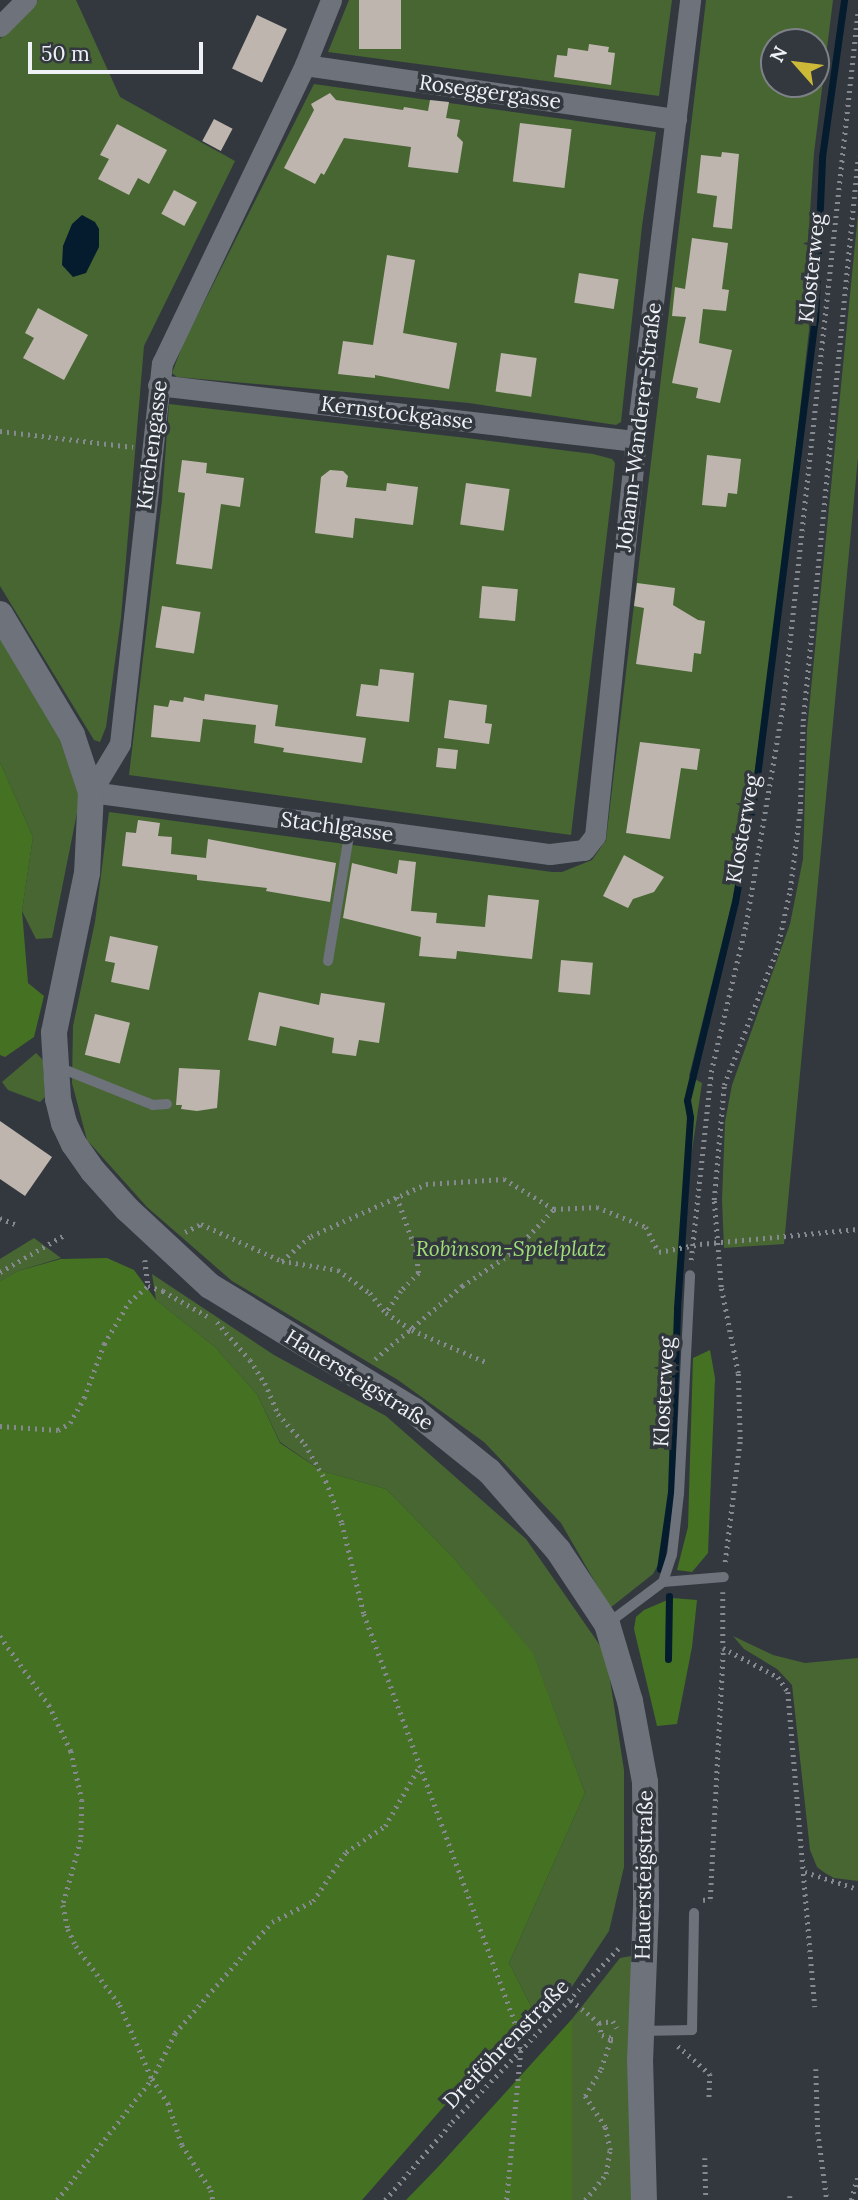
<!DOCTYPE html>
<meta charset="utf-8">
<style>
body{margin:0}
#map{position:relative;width:858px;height:2200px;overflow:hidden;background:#33383f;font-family:Lora,serif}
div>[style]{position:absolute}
.green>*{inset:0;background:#476632}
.forest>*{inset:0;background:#457123}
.water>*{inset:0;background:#041c2e}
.stream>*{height:7px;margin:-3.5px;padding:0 3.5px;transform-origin:3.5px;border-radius:3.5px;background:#041c2e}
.building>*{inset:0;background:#beb5ae;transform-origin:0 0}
.path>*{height:4.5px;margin-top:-2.25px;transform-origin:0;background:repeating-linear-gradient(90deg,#868a90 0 2px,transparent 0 7px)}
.service>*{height:10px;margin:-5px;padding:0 5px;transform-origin:5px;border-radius:5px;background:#6d727b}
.minor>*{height:21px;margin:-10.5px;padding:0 10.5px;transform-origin:10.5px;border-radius:10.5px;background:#6d727b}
.tertiary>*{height:26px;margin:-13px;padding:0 13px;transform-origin:13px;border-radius:13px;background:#6d727b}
span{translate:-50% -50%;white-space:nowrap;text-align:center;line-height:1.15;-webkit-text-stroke:7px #33383f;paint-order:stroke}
.street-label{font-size:21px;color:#eef1f6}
.park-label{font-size:21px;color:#a0de77;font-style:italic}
.north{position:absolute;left:760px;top:28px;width:70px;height:70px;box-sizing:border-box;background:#33383f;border:2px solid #7e8288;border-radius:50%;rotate:298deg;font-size:19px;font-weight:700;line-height:28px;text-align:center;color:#eef1f6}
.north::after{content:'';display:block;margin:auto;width:24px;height:32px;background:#ccb938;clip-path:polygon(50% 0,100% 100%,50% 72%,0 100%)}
.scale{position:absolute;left:28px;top:42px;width:175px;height:32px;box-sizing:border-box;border:4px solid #eef1f6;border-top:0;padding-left:9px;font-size:21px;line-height:24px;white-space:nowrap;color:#eef1f6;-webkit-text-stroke:5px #33383f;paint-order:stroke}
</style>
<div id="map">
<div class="green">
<i style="clip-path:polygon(38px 0,76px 0,120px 97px,235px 161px,144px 346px,121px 618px,106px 727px,100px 742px,94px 740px,0 586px,0 39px,12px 22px)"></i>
<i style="clip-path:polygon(349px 0,672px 0,659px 96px,328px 52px)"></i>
<i style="clip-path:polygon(evenodd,706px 0,833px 0,814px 153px,808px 242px,809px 330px,778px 605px,753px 784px,732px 902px,689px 1076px,702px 1083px,690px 1164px,679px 1308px,673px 1490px,666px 1550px,653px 1574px,610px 1608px,561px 1523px,484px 1442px,398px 1380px,232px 1281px,147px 1207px,87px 1140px,72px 1083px,73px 1026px,95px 922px,109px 812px,552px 872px,562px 872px,592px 860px,606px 840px,706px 0,774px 42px,816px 42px,816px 84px,774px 84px,774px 42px)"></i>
<i style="clip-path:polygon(314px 84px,656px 132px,642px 226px,621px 422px,616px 425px,469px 403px,177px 377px,172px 373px,183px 344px)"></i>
<i style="clip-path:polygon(858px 214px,858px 457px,784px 1244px,724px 1248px,722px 1200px,725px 1122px,732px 1085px,790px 924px,803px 859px,807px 730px)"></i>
<i style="clip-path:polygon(169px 404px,467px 438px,593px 454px,612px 459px,615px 463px,613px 483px,571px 835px,129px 775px,162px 500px)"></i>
<i style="clip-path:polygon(0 637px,58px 734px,80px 798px,52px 938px,36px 939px,22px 911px,33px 837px,0 762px)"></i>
<i style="clip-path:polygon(36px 1053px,43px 1060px,45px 1097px,40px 1102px,8px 1090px,2px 1082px)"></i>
<i style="clip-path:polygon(34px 1238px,61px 1258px,18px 1271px,0 1281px,0 1259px)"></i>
<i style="clip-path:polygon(152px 1274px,274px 1355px,386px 1416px,526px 1539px,606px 1654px,624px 1770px,624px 1867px,609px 1931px,571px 1988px,537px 2018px,509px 1963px,585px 1793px,533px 1654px,452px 1556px,386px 1489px,322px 1471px,280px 1442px,257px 1394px,215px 1347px,156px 1300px)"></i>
<i style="clip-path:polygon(733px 1636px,773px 1655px,805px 1663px,858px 1658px,858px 1881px,834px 1878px,825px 1873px,817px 1867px,810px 1850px,792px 1685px,777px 1669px,744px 1649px)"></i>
<i style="clip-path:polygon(631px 1956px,635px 2200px,572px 2200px,572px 2019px,620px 1958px)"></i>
</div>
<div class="forest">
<i style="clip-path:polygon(0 762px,33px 837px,22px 911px,28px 983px,44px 996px,34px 1037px,5px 1057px,0 1055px)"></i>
<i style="clip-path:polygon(61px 1259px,107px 1258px,134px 1270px,156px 1300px,215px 1347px,257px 1394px,280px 1443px,322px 1471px,386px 1489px,452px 1556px,533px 1653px,585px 1793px,509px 1963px,537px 2018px,446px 2104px,362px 2200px,0 2200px,0 1281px,18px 1271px)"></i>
<i style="clip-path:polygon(710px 1350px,715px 1378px,708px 1553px,692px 1572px,677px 1570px,688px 1527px,693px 1358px)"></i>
<i style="clip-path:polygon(672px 1598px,697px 1600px,692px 1647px,677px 1724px,657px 1726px,634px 1629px,636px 1617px,644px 1610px)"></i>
<i style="clip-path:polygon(572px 2019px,572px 2200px,406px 2200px,438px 2167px)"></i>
</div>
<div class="water">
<i style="clip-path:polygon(82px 215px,95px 222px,99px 229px,99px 247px,86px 273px,73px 277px,62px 265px,63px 246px,72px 224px)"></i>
</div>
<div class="stream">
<i style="left:660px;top:1569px;width:78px;rotate:-81.9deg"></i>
<i style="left:671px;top:1492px;width:184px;rotate:-88.1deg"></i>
<i style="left:677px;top:1308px;width:191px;rotate:-86.1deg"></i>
<i style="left:690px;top:1117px;width:17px;rotate:-100deg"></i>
<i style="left:687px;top:1100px;width:204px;rotate:-76.4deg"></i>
<i style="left:735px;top:902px;width:120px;rotate:-79.9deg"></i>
<i style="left:756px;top:784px;width:468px;rotate:-82.8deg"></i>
<i style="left:815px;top:320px;width:163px;rotate:-87.5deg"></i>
<i style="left:822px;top:157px;width:159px;rotate:-82deg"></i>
<i style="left:668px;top:1659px;width:63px;rotate:-89.1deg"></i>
</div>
<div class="building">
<i style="left:359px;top:0;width:42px;height:49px"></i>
<i style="left:257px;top:15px;width:33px;height:59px;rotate:25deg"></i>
<i style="clip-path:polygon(589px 44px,609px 47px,608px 52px,615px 53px,611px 85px,554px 77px,557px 55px,567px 56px,568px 48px,588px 51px)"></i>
<i style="clip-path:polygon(330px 93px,336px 100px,403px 110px,404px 107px,428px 111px,430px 100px,449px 102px,446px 118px,460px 120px,457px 136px,463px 142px,458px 173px,408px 167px,411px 147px,344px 138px,324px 175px,321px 173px,315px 184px,284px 168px,314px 110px,311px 104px)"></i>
<i style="left:214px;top:119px;width:21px;height:25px;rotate:28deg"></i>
<i style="left:520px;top:123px;width:52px;height:59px;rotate:7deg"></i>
<i style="clip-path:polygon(117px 124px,167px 150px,149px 184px,138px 178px,129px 195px,98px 179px,109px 159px,100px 155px)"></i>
<i style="clip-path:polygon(722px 152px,739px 154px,732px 229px,713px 227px,717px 196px,697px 193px,701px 155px,721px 157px)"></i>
<i style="left:174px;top:190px;width:26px;height:27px;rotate:28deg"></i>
<i style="clip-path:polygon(692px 238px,728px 243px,722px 289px,729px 290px,726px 311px,703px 309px,699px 343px,732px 350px,720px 403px,696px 398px,698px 388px,672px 383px,686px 317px,672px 316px,675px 287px,685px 289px)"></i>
<i style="clip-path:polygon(387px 255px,415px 260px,403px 333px,457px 343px,449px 389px,375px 375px,375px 378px,338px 374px,343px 341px,373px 345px)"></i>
<i style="left:579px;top:273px;width:40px;height:30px;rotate:9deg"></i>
<i style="clip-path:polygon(38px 308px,88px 335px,64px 380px,23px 358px,34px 338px,25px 333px)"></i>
<i style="left:501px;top:353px;width:36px;height:39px;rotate:8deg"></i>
<i style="clip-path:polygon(707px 455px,741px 459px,737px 494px,728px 493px,726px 507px,702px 505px)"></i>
<i style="clip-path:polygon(182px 460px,207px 463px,206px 473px,244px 478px,240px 507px,221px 504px,212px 569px,176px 564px,185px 493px,178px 492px)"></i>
<i style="clip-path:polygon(330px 470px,343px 471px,348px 476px,346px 487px,386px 491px,387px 483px,418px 487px,413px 525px,355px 518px,353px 538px,315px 533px,321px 477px)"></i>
<i style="left:466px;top:483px;width:44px;height:42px;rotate:8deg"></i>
<i style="clip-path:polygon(637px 583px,675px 588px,673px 605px,698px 620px,705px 621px,701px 654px,694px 653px,692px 672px,636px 664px,644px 608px,634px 606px)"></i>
<i style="left:482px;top:586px;width:36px;height:32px;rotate:5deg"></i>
<i style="left:162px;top:606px;width:39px;height:42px;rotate:9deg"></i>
<i style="clip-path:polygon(380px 669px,414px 673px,409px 722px,356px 716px,361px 684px,378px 686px)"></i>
<i style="clip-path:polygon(205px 694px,278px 705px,275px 726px,366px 738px,362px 763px,283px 752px,284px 748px,254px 743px,256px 725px,203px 719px,200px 742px,151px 737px,154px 705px,168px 707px,170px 700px,183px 702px,184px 697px,204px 701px)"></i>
<i style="clip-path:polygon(449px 700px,487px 705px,485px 723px,492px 724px,489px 744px,444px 738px)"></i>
<i style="clip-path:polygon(640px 742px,700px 749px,697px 770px,681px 768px,670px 839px,626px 833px)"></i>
<i style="left:438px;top:748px;width:20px;height:19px;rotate:6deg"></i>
<i style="clip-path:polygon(138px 820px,160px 823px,158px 836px,172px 837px,171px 854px,206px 858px,208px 839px,336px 863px,330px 902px,266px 891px,267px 888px,197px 880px,197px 875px,122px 866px,126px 832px,136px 833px)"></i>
<i style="clip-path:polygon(624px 855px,664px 877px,654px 892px,633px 899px,628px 908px,603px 896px)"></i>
<i style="clip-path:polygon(399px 860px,416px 862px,411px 911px,437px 913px,436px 923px,485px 927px,488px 895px,539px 900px,532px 959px,457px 951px,456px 959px,419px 956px,421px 937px,343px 918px,352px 863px,397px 874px)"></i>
<i style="clip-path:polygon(110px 936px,158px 946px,149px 990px,111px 982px,115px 963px,105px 961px)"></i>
<i style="left:561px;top:960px;width:32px;height:32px;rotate:5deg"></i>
<i style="clip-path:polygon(259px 992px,319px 1005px,321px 993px,385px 1003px,379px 1043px,359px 1040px,356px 1056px,332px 1053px,334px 1038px,280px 1026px,276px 1046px,248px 1040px)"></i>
<i style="left:95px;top:1014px;width:36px;height:42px;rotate:14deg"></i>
<i style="clip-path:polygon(179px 1068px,220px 1070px,217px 1108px,197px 1111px,181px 1109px,182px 1105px,176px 1105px)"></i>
<i style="clip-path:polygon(0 1121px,52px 1157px,25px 1196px,0 1179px)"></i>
</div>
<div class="path">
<i style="left:0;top:431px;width:134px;rotate:6.9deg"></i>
<i style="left:397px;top:1197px;width:56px;rotate:70.3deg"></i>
<i style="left:416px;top:1250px;width:23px;rotate:83deg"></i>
<i style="left:419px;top:1273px;width:25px;rotate:135deg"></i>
<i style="left:401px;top:1291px;width:27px;rotate:124deg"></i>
<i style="left:386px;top:1313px;width:31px;rotate:33deg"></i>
<i style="left:412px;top:1330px;width:83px;rotate:23.5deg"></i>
<i style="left:0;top:1218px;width:16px;rotate:22deg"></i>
<i style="left:185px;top:1232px;width:18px;rotate:-27deg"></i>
<i style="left:201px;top:1224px;width:89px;rotate:24.6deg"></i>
<i style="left:282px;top:1261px;width:38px;rotate:-41deg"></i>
<i style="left:311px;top:1236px;width:126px;rotate:-24.3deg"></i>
<i style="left:426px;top:1184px;width:78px;rotate:-3.7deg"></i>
<i style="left:504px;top:1179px;width:58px;rotate:31deg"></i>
<i style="left:554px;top:1209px;width:43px;rotate:-2.7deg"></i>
<i style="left:597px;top:1207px;width:53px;rotate:22.2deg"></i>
<i style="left:646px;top:1227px;width:28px;rotate:63deg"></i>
<i style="left:659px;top:1252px;width:42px;rotate:-11deg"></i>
<i style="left:700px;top:1244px;width:159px;rotate:-5.4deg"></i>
<i style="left:145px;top:1260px;width:26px;rotate:83deg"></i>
<i style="left:148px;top:1286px;width:16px;rotate:18deg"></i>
<i style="left:163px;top:1291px;width:51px;rotate:29.6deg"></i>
<i style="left:691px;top:1260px;width:189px;rotate:-83.9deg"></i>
<i style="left:711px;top:1072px;width:152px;rotate:-76.7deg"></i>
<i style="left:746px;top:924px;width:222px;rotate:-80.4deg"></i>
<i style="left:783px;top:705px;width:699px;rotate:-83.84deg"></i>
<i style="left:282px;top:1261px;width:57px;rotate:9.1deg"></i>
<i style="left:338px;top:1270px;width:39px;rotate:36deg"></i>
<i style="left:370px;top:1293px;width:26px;rotate:51deg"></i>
<i style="left:0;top:1272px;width:76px;rotate:-29.9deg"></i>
<i style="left:217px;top:1322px;width:50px;rotate:49deg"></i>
<i style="left:250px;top:1360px;width:27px;rotate:57deg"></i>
<i style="left:265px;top:1383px;width:34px;rotate:67deg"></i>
<i style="left:278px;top:1414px;width:40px;rotate:48deg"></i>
<i style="left:305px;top:1444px;width:43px;rotate:60.4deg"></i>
<i style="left:326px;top:1481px;width:45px;rotate:69.1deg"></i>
<i style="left:342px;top:1523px;width:94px;rotate:76.4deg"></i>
<i style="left:364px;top:1614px;width:439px;rotate:69.7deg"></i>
<i style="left:516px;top:2026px;width:25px;rotate:79deg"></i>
<i style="left:521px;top:2051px;width:150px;rotate:95.4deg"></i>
<i style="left:375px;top:1359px;width:114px;rotate:-40deg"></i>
<i style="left:462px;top:1286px;width:61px;rotate:-33.7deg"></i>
<i style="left:513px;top:1252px;width:59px;rotate:-46.4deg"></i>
<i style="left:0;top:1426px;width:58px;rotate:3.9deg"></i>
<i style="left:58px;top:1430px;width:14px;rotate:-30deg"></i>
<i style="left:70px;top:1423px;width:29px;rotate:-61deg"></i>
<i style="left:84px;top:1398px;width:58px;rotate:-69.7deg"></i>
<i style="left:104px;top:1344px;width:49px;rotate:-59.2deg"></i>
<i style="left:129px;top:1302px;width:25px;rotate:-40deg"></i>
<i style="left:725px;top:1562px;width:124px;rotate:-83deg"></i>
<i style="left:740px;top:1439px;width:66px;rotate:-91.7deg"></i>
<i style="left:738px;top:1373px;width:88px;rotate:-101.2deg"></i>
<i style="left:721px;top:1287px;width:87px;rotate:-94.6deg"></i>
<i style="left:714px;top:1200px;width:115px;rotate:-85deg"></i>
<i style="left:724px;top:1085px;width:145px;rotate:-68.6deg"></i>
<i style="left:777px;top:950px;width:61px;rotate:-77.8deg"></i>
<i style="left:790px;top:890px;width:80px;rotate:-82.8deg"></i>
<i style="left:800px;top:811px;width:90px;rotate:-88.1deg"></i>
<i style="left:803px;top:721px;width:567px;rotate:-84.43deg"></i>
<i style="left:723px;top:1592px;width:56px;rotate:90deg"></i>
<i style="left:723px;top:1648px;width:62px;rotate:27.8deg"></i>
<i style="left:778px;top:1677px;width:18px;rotate:56deg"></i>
<i style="left:788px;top:1692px;width:316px;rotate:85.1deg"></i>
<i style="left:0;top:1636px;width:85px;rotate:54.6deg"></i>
<i style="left:49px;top:1705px;width:51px;rotate:64.4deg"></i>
<i style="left:71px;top:1751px;width:50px;rotate:77.3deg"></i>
<i style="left:82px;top:1800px;width:40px;rotate:91.4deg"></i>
<i style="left:81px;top:1840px;width:67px;rotate:105.5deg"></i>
<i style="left:63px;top:1905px;width:25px;rotate:78deg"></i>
<i style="left:68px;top:1929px;width:19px;rotate:65deg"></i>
<i style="left:76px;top:1946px;width:74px;rotate:53.3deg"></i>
<i style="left:120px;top:2005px;width:81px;rotate:66.6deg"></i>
<i style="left:152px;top:2079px;width:29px;rotate:56deg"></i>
<i style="left:168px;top:2103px;width:44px;rotate:71.6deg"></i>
<i style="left:182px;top:2145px;width:54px;rotate:57.2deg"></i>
<i style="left:211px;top:2190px;width:10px;rotate:79deg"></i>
<i style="left:805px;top:1872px;width:56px;rotate:17.8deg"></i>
<i style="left:703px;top:1900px;width:7px;rotate:-8deg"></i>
<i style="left:710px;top:1899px;width:251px;rotate:-87deg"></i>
<i style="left:571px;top:2000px;width:36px;rotate:39deg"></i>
<i style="left:599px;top:2023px;width:14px;rotate:-8deg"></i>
<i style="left:613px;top:2021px;width:8px;rotate:60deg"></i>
<i style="left:599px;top:2023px;width:12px;rotate:76deg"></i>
<i style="left:602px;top:2035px;width:10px;rotate:17deg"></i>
<i style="left:678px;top:2046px;width:43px;rotate:41.2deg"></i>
<i style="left:710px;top:2074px;width:23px;rotate:92deg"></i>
<i style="left:816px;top:2069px;width:63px;rotate:88.2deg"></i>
<i style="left:818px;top:2132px;width:69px;rotate:82.5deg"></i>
<i style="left:705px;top:2158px;width:42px;rotate:88.6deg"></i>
<i style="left:790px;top:2196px;width:4px;rotate:90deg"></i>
<i style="left:57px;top:2200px;width:154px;rotate:-51.9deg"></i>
<i style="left:152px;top:2079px;width:51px;rotate:-63.4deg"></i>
<i style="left:175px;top:2033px;width:147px;rotate:-48.9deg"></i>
<i style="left:272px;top:1922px;width:46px;rotate:-27.1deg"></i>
<i style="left:313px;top:1901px;width:59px;rotate:-56deg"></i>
<i style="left:346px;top:1852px;width:47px;rotate:-33.7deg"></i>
<i style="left:385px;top:1826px;width:66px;rotate:-59.9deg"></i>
<i style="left:385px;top:2200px;width:103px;rotate:-49.3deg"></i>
<i style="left:452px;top:2122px;width:243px;rotate:-46.2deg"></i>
<i style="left:585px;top:2200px;width:33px;rotate:-51deg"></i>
<i style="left:606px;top:2174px;width:24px;rotate:-81deg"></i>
<i style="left:610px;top:2150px;width:24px;rotate:-102deg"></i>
<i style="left:605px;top:2127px;width:37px;rotate:-123deg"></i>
<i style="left:585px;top:2096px;width:31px;rotate:-59deg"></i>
<i style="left:601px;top:2069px;width:32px;rotate:-72deg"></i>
<i style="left:611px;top:2039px;width:7px"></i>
<i style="left:851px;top:2200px;width:26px;rotate:-74deg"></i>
</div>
<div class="service">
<i style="left:328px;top:961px;width:134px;rotate:-80.5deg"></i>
<i style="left:58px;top:1067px;width:102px;rotate:21.8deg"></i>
<i style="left:153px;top:1105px;width:14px;rotate:-4deg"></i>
<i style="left:663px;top:1582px;width:61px;rotate:-4.7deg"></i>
<i style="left:607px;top:1624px;width:70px;rotate:-36.9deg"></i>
<i style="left:663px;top:1582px;width:28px;rotate:-72deg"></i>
<i style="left:672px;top:1555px;width:61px;rotate:-83.5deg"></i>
<i style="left:679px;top:1494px;width:219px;rotate:-87.1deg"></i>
<i style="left:641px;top:2031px;width:51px;rotate:-1.1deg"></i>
<i style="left:692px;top:2030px;width:117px;rotate:-89deg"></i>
</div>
<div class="minor">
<i style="left:331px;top:0;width:70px;rotate:111.8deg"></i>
<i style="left:305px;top:65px;width:331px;rotate:115.6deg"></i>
<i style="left:162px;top:363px;width:383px;rotate:96.3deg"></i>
<i style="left:120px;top:744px;width:56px;rotate:121.1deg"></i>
<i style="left:91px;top:792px;width:463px;rotate:7.7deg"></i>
<i style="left:550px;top:854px;width:34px;rotate:-7deg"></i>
<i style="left:584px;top:850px;width:18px;rotate:-52deg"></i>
<i style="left:595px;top:836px;width:397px;rotate:-84.1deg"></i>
<i style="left:636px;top:441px;width:444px;rotate:-83deg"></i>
<i style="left:0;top:26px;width:37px;rotate:-45deg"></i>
<i style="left:305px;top:65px;width:375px;rotate:8.3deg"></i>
<i style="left:158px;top:385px;width:481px;rotate:6.7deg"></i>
</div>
<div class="tertiary">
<i style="left:0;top:614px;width:141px;rotate:59.2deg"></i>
<i style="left:72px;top:735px;width:60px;rotate:71.6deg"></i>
<i style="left:91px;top:792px;width:81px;rotate:92.8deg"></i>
<i style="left:87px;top:873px;width:163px;rotate:101.7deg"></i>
<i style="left:54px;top:1033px;width:66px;rotate:86.5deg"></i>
<i style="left:58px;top:1099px;width:25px;rotate:76deg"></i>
<i style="left:64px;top:1123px;width:23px;rotate:65deg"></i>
<i style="left:74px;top:1144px;width:33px;rotate:55deg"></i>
<i style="left:93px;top:1171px;width:51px;rotate:48.2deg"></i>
<i style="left:127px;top:1209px;width:113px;rotate:42.9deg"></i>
<i style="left:210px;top:1286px;width:238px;rotate:31.4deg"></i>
<i style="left:413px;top:1410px;width:97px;rotate:38.8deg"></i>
<i style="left:489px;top:1471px;width:105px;rotate:48.9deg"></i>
<i style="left:558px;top:1550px;width:89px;rotate:56.5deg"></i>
<i style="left:607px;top:1624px;width:80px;rotate:73.4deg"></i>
<i style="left:630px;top:1701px;width:82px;rotate:79.5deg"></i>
<i style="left:645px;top:1782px;width:124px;rotate:89.5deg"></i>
<i style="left:646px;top:1906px;width:153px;rotate:92.2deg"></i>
<i style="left:640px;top:2059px;width:141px;rotate:88.4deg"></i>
</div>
<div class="street-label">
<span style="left:490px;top:92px;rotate:8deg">Roseggergasse</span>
<span style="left:812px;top:268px;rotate:-84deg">Klosterweg</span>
<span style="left:397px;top:413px;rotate:7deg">Kernstockgasse</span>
<span style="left:639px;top:427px;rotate:-83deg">Johann-Wanderer-Straße</span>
<span style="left:152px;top:445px;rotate:-83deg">Kirchengasse</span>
<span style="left:337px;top:827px;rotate:8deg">Stachlgasse</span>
<span style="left:743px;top:829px;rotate:-80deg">Klosterweg</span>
<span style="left:359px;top:1380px;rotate:32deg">Hauersteigstraße</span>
<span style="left:664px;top:1392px;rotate:-87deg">Klosterweg</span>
<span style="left:644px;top:1875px;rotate:-89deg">Hauersteigstraße</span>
<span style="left:506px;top:2044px;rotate:-46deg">Dreiföhrenstraße</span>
</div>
<div class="park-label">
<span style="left:511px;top:1249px">Robinson-Spielplatz</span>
</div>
<div class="north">N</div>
<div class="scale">50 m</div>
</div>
